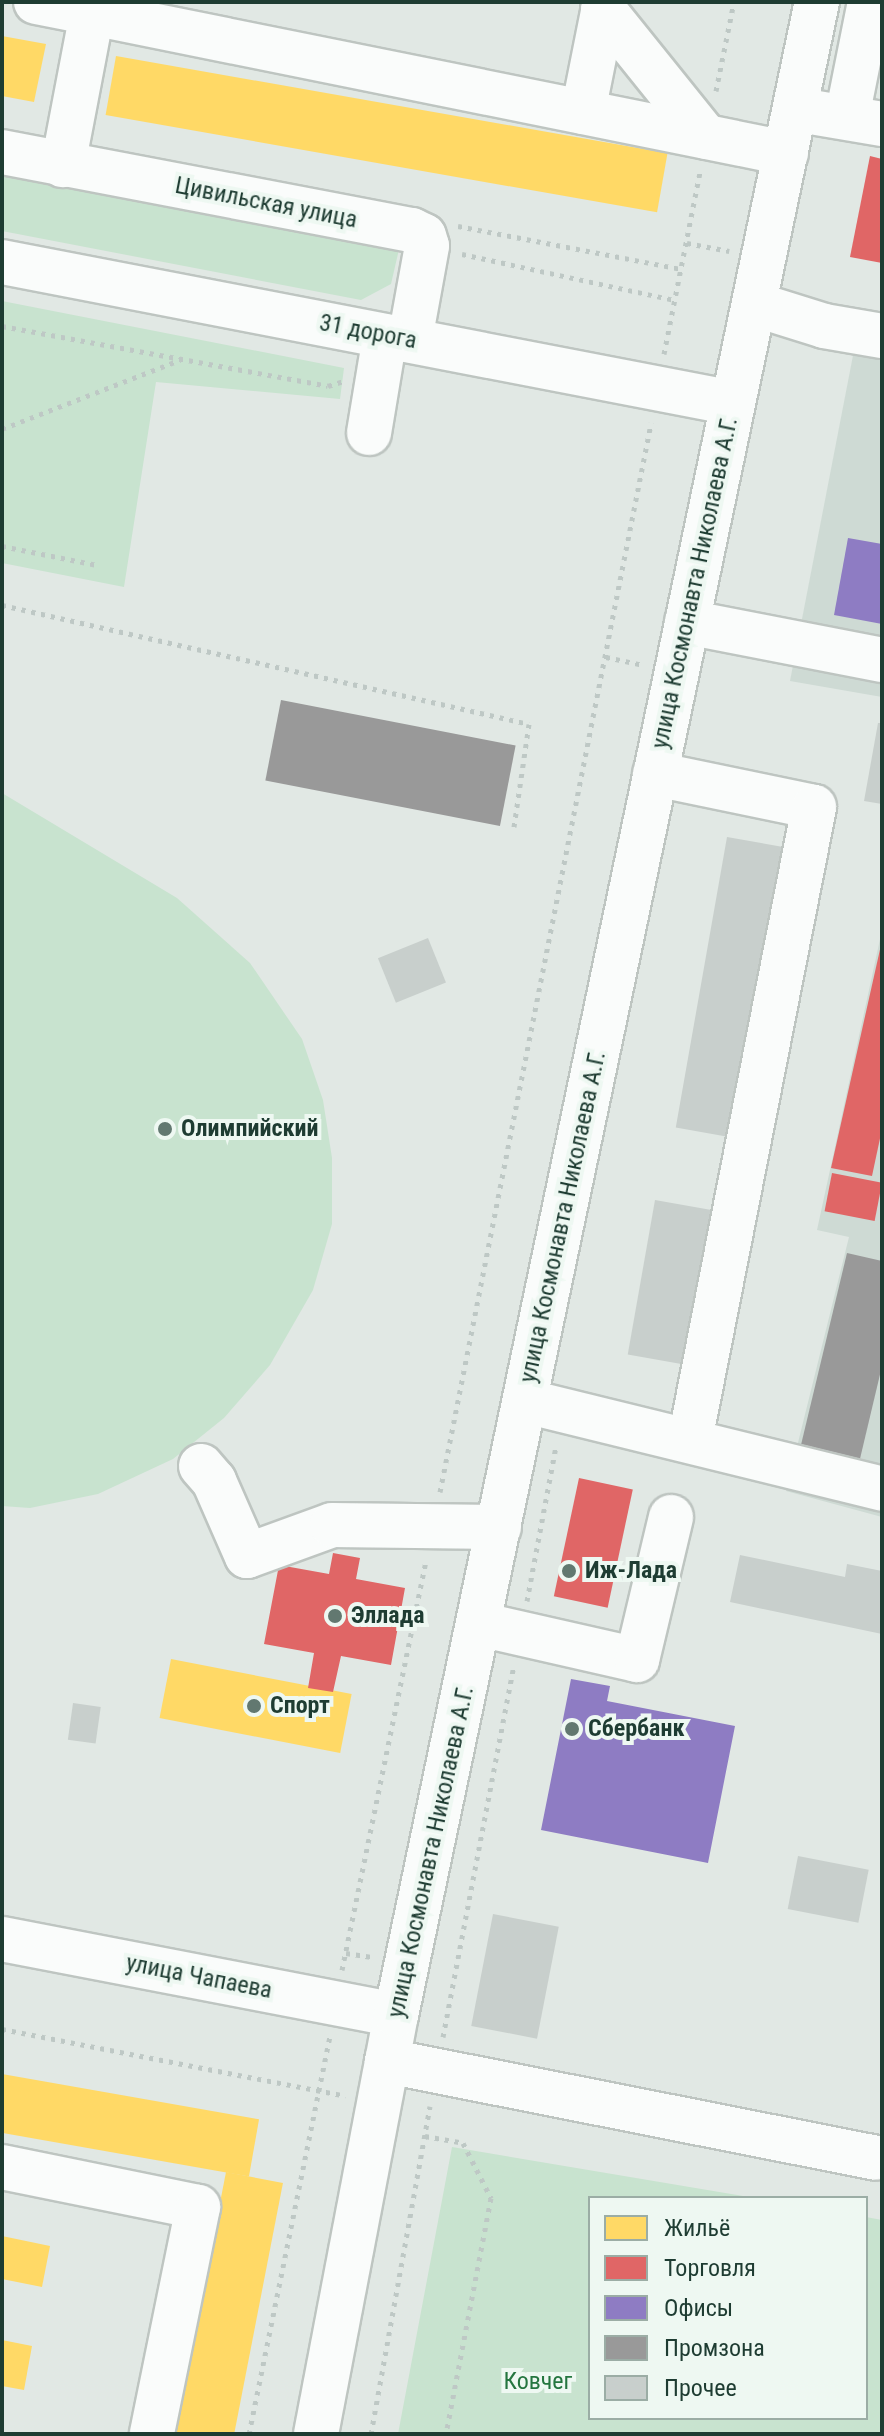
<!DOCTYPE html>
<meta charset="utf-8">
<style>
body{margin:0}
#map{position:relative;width:884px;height:2436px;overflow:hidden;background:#e1e8e4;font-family:"Roboto Condensed",sans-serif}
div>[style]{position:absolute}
.built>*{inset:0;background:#cedad4}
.green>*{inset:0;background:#c8e3cf}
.homes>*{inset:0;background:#ffd966;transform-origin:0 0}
.shops>*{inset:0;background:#e06666;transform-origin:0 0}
.offices>*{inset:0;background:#8e7cc3}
.industry>*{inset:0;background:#999;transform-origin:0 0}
.building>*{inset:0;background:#c8cfcc;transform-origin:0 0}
.path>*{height:5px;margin-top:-2.5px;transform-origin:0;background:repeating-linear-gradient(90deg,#bec8c5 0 4px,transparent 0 10px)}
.roads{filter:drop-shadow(2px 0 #bec5c1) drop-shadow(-2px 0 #bec5c1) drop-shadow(0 2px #bec5c1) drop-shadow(0 -2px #bec5c1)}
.minor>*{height:44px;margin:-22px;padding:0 22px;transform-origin:22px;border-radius:22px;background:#fafcfb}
.dots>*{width:22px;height:22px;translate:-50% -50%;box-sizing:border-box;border:4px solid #eef8f2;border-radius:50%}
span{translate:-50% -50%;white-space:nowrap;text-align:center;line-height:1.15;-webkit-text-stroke:8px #eef8f2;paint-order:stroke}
.street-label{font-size:24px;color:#1e3c32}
.poi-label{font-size:24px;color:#1e3c32;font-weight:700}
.left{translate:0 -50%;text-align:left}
.park-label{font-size:24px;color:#257640}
.frame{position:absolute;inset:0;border:4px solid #1e3c32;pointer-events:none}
.legend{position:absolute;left:588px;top:2196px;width:280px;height:224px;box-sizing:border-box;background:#eef8f2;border:2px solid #9bada5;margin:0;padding:10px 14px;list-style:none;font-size:24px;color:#1e3c32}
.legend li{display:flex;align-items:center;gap:16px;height:40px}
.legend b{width:40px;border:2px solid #9bada5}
</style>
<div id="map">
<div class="built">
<i style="clip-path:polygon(856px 340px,882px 344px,882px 697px,790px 681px)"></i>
<i style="clip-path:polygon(882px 930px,882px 1517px,786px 1491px,849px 1237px,817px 1230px)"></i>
</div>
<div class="green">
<i style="clip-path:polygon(2px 167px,400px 245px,391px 284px,361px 300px,2px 231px)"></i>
<i style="clip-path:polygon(2px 301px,344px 368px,340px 399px,156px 382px,124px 587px,2px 563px)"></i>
<i style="clip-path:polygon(2px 793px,177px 898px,250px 963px,302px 1039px,323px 1100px,332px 1158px,332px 1224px,313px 1290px,270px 1365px,224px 1418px,173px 1459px,98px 1494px,30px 1508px,2px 1506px)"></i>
<i style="clip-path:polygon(452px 2147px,755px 2198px,590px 2198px,590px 2418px,866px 2418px,866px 2217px,882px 2220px,882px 2434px,398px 2434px)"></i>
</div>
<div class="homes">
<i style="clip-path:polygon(2px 36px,46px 44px,34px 102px,2px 96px)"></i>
<i style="left:116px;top:56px;width:560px;height:60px;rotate:10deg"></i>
<i style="left:171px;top:1659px;width:184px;height:60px;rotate:11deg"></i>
<i style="left:2px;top:2074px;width:261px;height:58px;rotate:10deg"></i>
<i style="left:226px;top:2172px;width:58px;height:267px;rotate:11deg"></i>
<i style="clip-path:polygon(2px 2236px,50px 2246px,42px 2287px,2px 2279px)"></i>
<i style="clip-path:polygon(2px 2340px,32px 2346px,24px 2390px,2px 2386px)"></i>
</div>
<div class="shops">
<i style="clip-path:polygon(870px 156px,882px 159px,882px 263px,850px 257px)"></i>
<i style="clip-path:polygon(881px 945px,882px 1129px,872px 1176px,831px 1168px)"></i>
<i style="left:832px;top:1173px;width:51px;height:39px;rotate:11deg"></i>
<i style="left:579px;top:1478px;width:55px;height:121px;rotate:12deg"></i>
<i style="clip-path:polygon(333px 1553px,360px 1558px,356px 1579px,405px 1588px,391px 1665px,341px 1656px,333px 1692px,308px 1688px,314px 1653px,264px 1644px,279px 1565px,329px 1574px)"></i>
</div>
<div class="offices">
<i style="clip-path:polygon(848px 538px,882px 544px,882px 624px,834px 615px)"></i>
<i style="clip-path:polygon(571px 1679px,610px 1686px,607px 1701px,735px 1726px,708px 1863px,541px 1830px)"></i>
</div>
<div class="industry">
<i style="left:281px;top:700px;width:239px;height:82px;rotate:11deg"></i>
<i style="clip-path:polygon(847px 1253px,882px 1261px,882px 1366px,859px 1463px,800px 1449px)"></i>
</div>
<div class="building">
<i style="clip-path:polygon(878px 723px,882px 723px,882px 804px,864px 801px)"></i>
<i style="left:727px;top:837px;width:57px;height:295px;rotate:10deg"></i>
<i style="left:428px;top:938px;width:48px;height:54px;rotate:68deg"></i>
<i style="left:655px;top:1200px;width:63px;height:157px;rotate:10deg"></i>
<i style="clip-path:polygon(740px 1555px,845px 1577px,847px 1564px,882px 1571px,882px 1634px,730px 1602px)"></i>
<i style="left:73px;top:1703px;width:28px;height:37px;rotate:8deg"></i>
<i style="left:798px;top:1856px;width:72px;height:54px;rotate:11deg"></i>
<i style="left:493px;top:1914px;width:67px;height:114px;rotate:11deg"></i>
</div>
<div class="path">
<i style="left:716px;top:91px;width:91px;rotate:-78.6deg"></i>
<i style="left:458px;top:226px;width:228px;rotate:10.9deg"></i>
<i style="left:687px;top:243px;width:43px;rotate:10.8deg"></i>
<i style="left:462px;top:254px;width:218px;rotate:12.2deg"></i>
<i style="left:2px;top:326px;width:331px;rotate:10.4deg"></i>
<i style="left:328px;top:386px;width:16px;rotate:-18deg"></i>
<i style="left:664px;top:354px;width:186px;rotate:-78.8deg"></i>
<i style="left:2px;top:429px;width:191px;rotate:-21.2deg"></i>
<i style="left:2px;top:546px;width:97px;rotate:11.3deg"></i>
<i style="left:2px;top:605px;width:540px;rotate:12.72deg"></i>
<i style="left:529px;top:724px;width:104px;rotate:98.3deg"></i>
<i style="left:606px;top:657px;width:39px;rotate:12deg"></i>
<i style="left:440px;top:1492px;width:1090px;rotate:-78.83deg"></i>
<i style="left:527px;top:1601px;width:158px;rotate:-79.4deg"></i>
<i style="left:346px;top:1953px;width:26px;rotate:9deg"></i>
<i style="left:342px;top:1970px;width:418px;rotate:-78.4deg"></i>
<i style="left:2px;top:2029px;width:350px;rotate:11deg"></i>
<i style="left:443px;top:2037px;width:378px;rotate:-79.2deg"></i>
<i style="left:425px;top:2136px;width:39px;rotate:10deg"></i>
<i style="left:463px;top:2143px;width:62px;rotate:63deg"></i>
<i style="left:491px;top:2198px;width:240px;rotate:100.8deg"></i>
<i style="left:249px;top:2434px;width:407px;rotate:-78.5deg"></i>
<i style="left:371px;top:2434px;width:333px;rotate:-79.8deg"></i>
</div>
<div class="roads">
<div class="minor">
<i style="left:36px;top:2px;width:57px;rotate:11.1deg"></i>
<i style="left:92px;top:13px;width:155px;rotate:100.8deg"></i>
<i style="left:95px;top:2px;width:11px;rotate:105deg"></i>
<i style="left:92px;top:13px;width:708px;rotate:11.41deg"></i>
<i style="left:603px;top:9px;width:164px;rotate:51.2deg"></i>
<i style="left:583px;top:112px;width:112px;rotate:-78.7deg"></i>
<i style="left:817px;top:113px;width:66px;rotate:9.6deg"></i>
<i style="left:847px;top:117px;width:117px;rotate:-78.7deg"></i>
<i style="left:2px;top:152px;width:417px;rotate:10.8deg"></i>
<i style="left:412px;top:230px;width:13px;rotate:27deg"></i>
<i style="left:424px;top:236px;width:10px;rotate:73deg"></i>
<i style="left:427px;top:246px;width:96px;rotate:100.3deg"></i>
<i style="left:2px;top:262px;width:744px;rotate:10.92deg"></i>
<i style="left:754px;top:304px;width:73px;rotate:17.4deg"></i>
<i style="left:824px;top:326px;width:59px;rotate:9.8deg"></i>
<i style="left:369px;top:433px;width:98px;rotate:-80.6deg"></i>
<i style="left:687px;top:622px;width:199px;rotate:11deg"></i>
<i style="left:655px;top:774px;width:162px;rotate:11.7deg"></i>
<i style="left:814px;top:807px;width:645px;rotate:101.08deg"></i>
<i style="left:525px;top:1401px;width:368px;rotate:13.8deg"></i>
<i style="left:201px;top:1466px;width:20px;rotate:49deg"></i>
<i style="left:214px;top:1481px;width:82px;rotate:66.3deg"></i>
<i style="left:247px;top:1556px;width:90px;rotate:-20deg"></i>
<i style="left:332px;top:1525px;width:167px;rotate:0.7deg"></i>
<i style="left:479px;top:1624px;width:162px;rotate:12.8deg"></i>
<i style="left:637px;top:1660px;width:147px;rotate:-76.6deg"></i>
<i style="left:2px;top:1939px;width:401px;rotate:10.9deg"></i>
<i style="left:387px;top:2061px;width:498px;rotate:11.2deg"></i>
<i style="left:2px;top:2167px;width:200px;rotate:11.5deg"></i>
<i style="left:198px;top:2207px;width:232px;rotate:101.5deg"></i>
<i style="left:316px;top:2434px;width:427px;rotate:-79.2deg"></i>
<i style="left:396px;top:2015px;width:2057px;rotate:-78.19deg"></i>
</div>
</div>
<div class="dots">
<i style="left:165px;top:1129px;background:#627870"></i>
<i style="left:569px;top:1571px;background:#627870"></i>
<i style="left:335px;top:1616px;background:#627870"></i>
<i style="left:254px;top:1706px;background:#627870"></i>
<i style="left:572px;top:1729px;background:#627870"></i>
</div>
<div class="street-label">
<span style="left:266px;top:203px;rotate:11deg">Цивильская улица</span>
<span style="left:368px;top:332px;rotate:11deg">31 дорога</span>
<span style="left:695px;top:583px;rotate:-78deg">улица Космонавта Николаева А.Г.</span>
<span style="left:563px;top:1217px;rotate:-78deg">улица Космонавта Николаева А.Г.</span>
<span style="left:431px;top:1852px;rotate:-78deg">улица Космонавта Николаева А.Г.</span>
<span style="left:199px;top:1977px;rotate:11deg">улица Чапаева</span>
</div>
<div class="poi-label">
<span class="left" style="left:181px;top:1129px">Олимпийский</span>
<span class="left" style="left:585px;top:1571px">Иж-Лада</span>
<span class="left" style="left:351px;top:1616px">Эллада</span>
<span class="left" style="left:270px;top:1706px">Спорт</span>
<span class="left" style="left:588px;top:1729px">Сбербанк</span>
</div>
<div class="park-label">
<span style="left:538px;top:2382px">Ковчег</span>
</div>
<div class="frame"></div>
<ul class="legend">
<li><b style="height:22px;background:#ffd966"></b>Жильё</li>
<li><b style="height:22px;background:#e06666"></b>Торговля</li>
<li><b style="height:22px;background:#8e7cc3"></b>Офисы</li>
<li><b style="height:22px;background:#999"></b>Промзона</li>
<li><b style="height:22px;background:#c8cfcc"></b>Прочее</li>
</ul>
</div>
